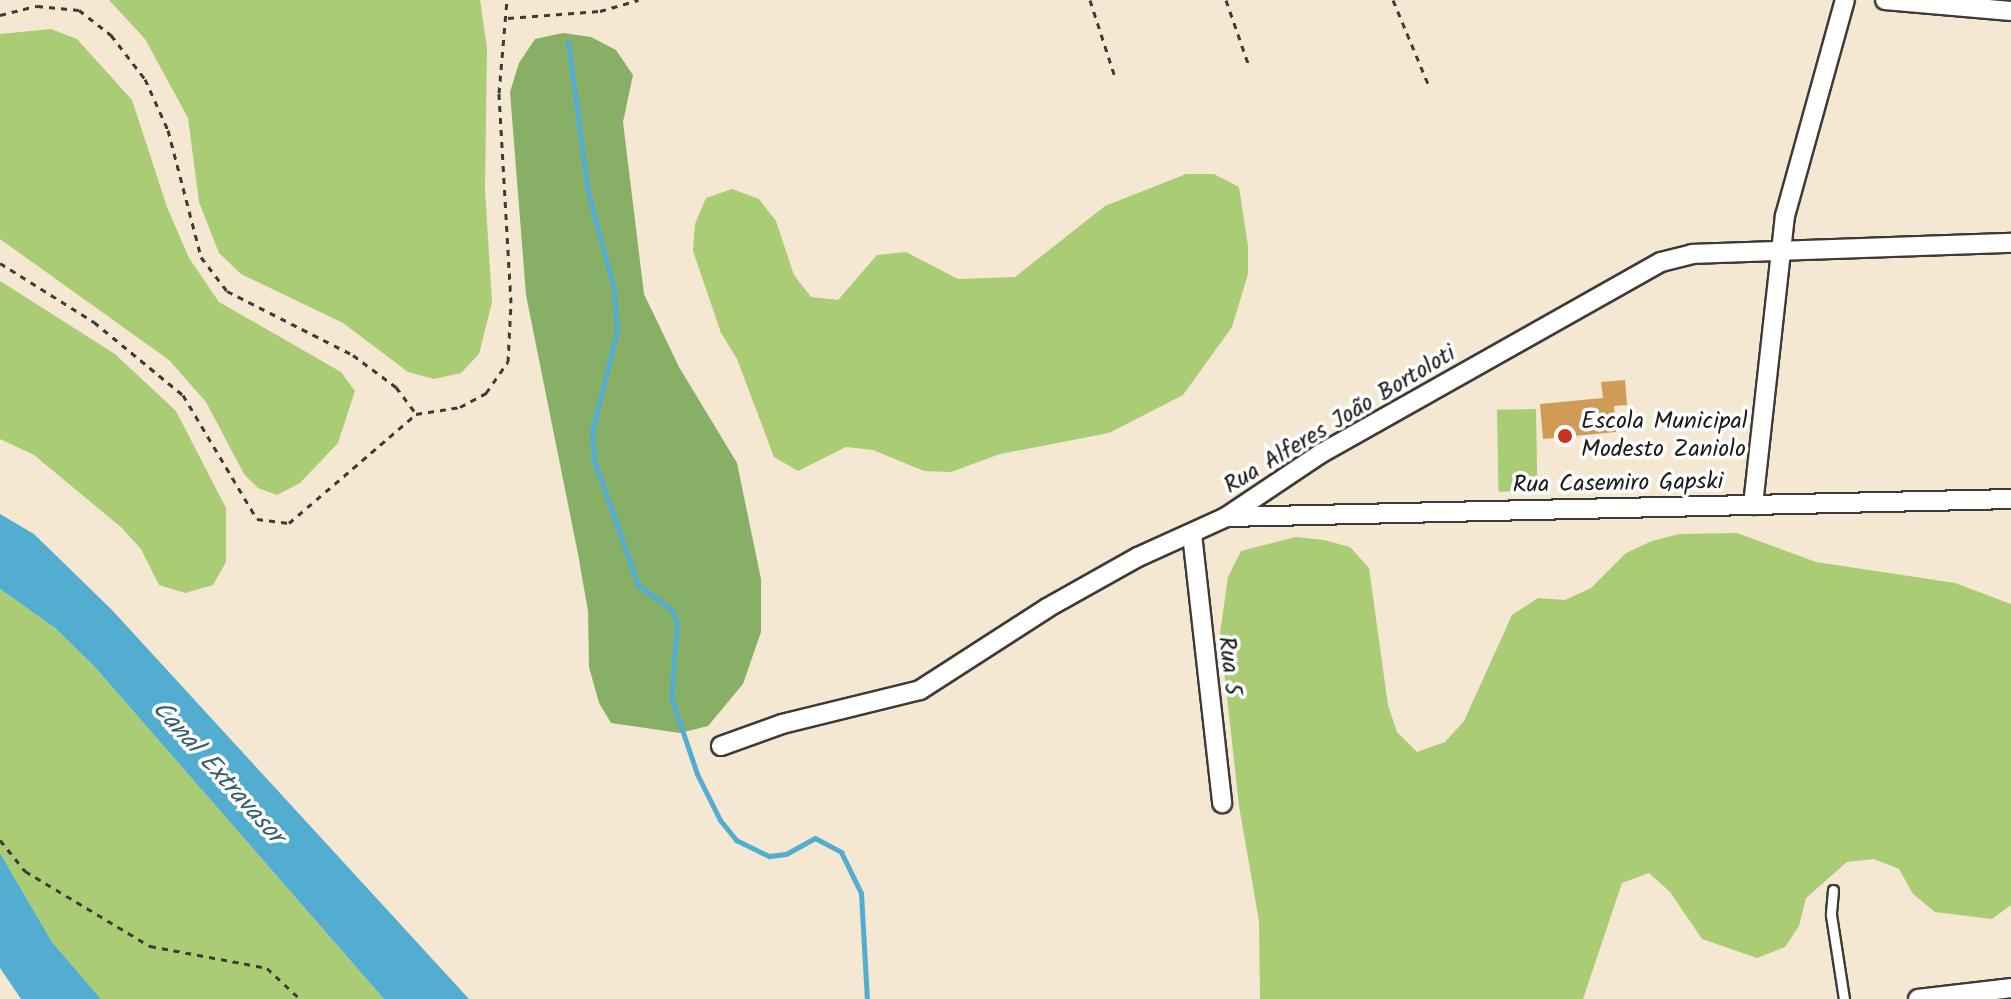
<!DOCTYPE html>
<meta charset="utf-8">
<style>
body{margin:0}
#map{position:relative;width:2011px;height:999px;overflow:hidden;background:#f5e8d3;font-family:Kalam,sans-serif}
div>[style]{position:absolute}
.green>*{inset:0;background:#aacc74;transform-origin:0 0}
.forest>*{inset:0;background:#87b066}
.water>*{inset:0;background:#53add0}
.stream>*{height:5px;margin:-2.5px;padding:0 2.5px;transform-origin:2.5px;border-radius:2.5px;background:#53add0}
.building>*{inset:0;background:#d09b56}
.path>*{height:3px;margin-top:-1.5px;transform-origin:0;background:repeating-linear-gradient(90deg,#3d3b37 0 6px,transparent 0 12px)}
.roads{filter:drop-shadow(2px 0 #3d3b37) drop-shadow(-2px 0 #3d3b37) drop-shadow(0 2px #3d3b37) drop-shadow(0 -2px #3d3b37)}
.service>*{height:9px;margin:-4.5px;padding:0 4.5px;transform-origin:4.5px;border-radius:4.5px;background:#fff}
.minor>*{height:18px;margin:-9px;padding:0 9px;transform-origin:9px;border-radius:9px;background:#fff}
.dots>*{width:22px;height:22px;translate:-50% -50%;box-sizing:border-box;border:4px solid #fff;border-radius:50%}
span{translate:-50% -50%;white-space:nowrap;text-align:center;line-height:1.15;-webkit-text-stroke:7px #fff;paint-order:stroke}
.street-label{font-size:24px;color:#1c1c1c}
.poi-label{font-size:24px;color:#1c1c1c}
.left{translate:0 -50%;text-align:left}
.water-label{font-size:26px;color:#355d6d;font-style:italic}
</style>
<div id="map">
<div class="green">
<i style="clip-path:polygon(109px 0,480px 0,487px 48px,485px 190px,492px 302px,479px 354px,461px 373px,434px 379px,408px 372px,343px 323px,241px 274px,219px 253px,199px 202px,188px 118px,145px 39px)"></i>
<i style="clip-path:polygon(51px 29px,77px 39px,132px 100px,167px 207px,189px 258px,219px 302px,341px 372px,355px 391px,338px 443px,300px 483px,277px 495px,258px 488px,244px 474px,206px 402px,169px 360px,0 239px,0 34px)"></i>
<i style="clip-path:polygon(1186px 174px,1214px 174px,1239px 187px,1248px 246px,1248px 274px,1232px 327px,1183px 395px,1109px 433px,1000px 454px,951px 472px,924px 471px,873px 450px,846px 447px,798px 471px,774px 457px,737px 359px,721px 333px,693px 251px,695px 224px,706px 198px,732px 189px,759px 199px,776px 221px,794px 275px,811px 297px,838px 300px,877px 255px,906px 252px,958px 279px,1015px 277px,1105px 206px)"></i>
<i style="clip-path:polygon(0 281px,115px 354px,176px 411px,226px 508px,226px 562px,213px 585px,185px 593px,159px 585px,141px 549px,122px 528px,34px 455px,0 439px)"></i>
<i style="left:1536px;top:409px;width:82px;height:39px;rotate:89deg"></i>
<i style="clip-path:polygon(1737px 533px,1816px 562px,1955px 583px,2011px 604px,2011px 905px,1992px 919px,1935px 912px,1913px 894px,1899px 869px,1874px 859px,1847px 862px,1806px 898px,1799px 926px,1785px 947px,1757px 958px,1702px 939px,1670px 892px,1649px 873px,1622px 883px,1583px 999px,1260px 999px,1259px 921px,1239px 806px,1220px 633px,1228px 577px,1241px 551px,1296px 537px,1324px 540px,1350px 547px,1369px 568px,1388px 705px,1397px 732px,1417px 752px,1445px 742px,1464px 721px,1512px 615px,1538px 598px,1565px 600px,1591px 588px,1626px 553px,1652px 541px,1679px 534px)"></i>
<i style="clip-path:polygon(0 589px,55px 628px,94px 666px,384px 999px,101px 999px,52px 942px,0 853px)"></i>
</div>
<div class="forest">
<i style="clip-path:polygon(563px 33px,591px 37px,616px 50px,633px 75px,623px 122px,644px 294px,679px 367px,737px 463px,761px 579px,761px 632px,743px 684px,708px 726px,680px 733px,611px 723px,599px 703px,589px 667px,588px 611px,578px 554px,526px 295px,510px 92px,519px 63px,535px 39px)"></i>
</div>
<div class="water">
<i style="clip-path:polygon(0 514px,34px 534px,112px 610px,469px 999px,384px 999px,94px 666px,55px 628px,0 589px)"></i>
<i style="clip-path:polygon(0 853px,52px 942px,101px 999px,21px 999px,0 968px)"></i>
</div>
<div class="stream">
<i style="left:568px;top:42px;width:151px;rotate:82.4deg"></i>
<i style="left:588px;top:192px;width:100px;rotate:75deg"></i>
<i style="left:614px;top:289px;width:42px;rotate:85.9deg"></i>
<i style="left:617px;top:331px;width:104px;rotate:103.9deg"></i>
<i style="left:592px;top:432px;width:28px;rotate:86deg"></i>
<i style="left:594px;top:460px;width:133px;rotate:70.6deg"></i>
<i style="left:638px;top:585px;width:42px;rotate:36.3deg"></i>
<i style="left:672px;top:610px;width:15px;rotate:70deg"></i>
<i style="left:677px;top:624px;width:73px;rotate:94.7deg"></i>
<i style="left:671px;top:697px;width:81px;rotate:71.3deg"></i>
<i style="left:697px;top:774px;width:51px;rotate:63.4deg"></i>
<i style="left:720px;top:820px;width:26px;rotate:51deg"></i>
<i style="left:736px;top:840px;width:37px;rotate:26deg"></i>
<i style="left:769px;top:856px;width:17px;rotate:-7deg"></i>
<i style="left:786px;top:854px;width:33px;rotate:-29deg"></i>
<i style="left:815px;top:838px;width:30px;rotate:28deg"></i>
<i style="left:841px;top:852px;width:46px;rotate:64deg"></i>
<i style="left:861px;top:893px;width:106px;rotate:86.8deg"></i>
</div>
<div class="building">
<i style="clip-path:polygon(1625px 380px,1627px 405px,1614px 406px,1616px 432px,1543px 439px,1540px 404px,1603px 398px,1601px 382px)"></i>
</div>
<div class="path">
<i style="left:1090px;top:0;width:84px;rotate:72deg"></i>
<i style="left:1226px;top:0;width:70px;rotate:70.8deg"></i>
<i style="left:1393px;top:0;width:93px;rotate:67.3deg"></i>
<i style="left:0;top:15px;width:38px;rotate:-14deg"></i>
<i style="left:37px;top:6px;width:42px;rotate:5.4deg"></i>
<i style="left:79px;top:10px;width:41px;rotate:38deg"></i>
<i style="left:111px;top:35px;width:56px;rotate:52.3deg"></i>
<i style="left:145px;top:79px;width:56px;rotate:65.7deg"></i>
<i style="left:168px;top:130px;width:131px;rotate:75.4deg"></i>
<i style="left:201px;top:257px;width:43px;rotate:52.6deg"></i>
<i style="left:227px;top:291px;width:141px;rotate:26.9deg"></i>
<i style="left:353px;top:355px;width:54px;rotate:36.7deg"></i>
<i style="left:396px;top:387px;width:34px;rotate:53deg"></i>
<i style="left:508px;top:18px;width:92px;rotate:-4.4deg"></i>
<i style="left:600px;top:11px;width:40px;rotate:-16deg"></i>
<i style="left:0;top:263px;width:111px;rotate:32.1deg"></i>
<i style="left:94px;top:322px;width:115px;rotate:39.4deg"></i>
<i style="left:183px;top:395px;width:144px;rotate:59.2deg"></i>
<i style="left:257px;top:519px;width:32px;rotate:7deg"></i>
<i style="left:289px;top:523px;width:167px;rotate:-40.6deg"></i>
<i style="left:416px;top:414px;width:45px;rotate:-9deg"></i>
<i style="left:460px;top:407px;width:30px;rotate:-28deg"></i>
<i style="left:486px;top:393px;width:38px;rotate:-55deg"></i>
<i style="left:508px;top:362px;width:59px;rotate:-87.1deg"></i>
<i style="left:511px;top:303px;width:210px;rotate:-93.3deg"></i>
<i style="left:499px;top:93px;width:93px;rotate:-85.1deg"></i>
<i style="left:0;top:840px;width:40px;rotate:51deg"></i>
<i style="left:25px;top:871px;width:146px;rotate:31deg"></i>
<i style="left:150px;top:946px;width:119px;rotate:10.6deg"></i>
<i style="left:267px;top:968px;width:45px;rotate:43.2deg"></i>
</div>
<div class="roads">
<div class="service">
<i style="left:1833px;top:890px;width:25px;rotate:95deg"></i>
<i style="left:1831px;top:915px;width:85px;rotate:81.2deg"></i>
</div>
<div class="minor">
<i style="left:1885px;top:0;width:126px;rotate:5deg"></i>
<i style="left:1753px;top:505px;width:291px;rotate:-83.7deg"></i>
<i style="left:1785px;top:216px;width:224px;rotate:-74.5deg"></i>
<i style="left:1226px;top:517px;width:785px;rotate:-1.31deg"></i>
<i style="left:1192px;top:534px;width:271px;rotate:83.6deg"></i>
<i style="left:721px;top:746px;width:65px;rotate:-19.8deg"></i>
<i style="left:782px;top:724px;width:142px;rotate:-13.8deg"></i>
<i style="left:920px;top:690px;width:151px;rotate:-32.8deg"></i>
<i style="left:1047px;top:608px;width:104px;rotate:-29.3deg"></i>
<i style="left:1138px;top:557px;width:97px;rotate:-24.4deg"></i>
<i style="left:1226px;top:517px;width:113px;rotate:-33.8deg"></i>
<i style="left:1320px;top:454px;width:391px;rotate:-29.4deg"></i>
<i style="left:1661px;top:262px;width:32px;rotate:-14deg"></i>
<i style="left:1692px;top:254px;width:319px;rotate:-2deg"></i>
<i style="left:1918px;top:999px;width:94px;rotate:-6.7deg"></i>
</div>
</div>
<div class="dots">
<i style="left:1565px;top:436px;background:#c8321e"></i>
</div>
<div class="street-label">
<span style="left:1340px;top:420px;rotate:-31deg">Rua Alferes João Bortoloti</span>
<span style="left:1618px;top:484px;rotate:-1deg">Rua Casemiro Gapski</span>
<span style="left:1229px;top:666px;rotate:83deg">Rua 5</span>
</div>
<div class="poi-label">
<span class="left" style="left:1581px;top:436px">Escola Municipal<br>Modesto Zaniolo</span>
</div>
<div class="water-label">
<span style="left:217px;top:773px;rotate:48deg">Canal Extravasor</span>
</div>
</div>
